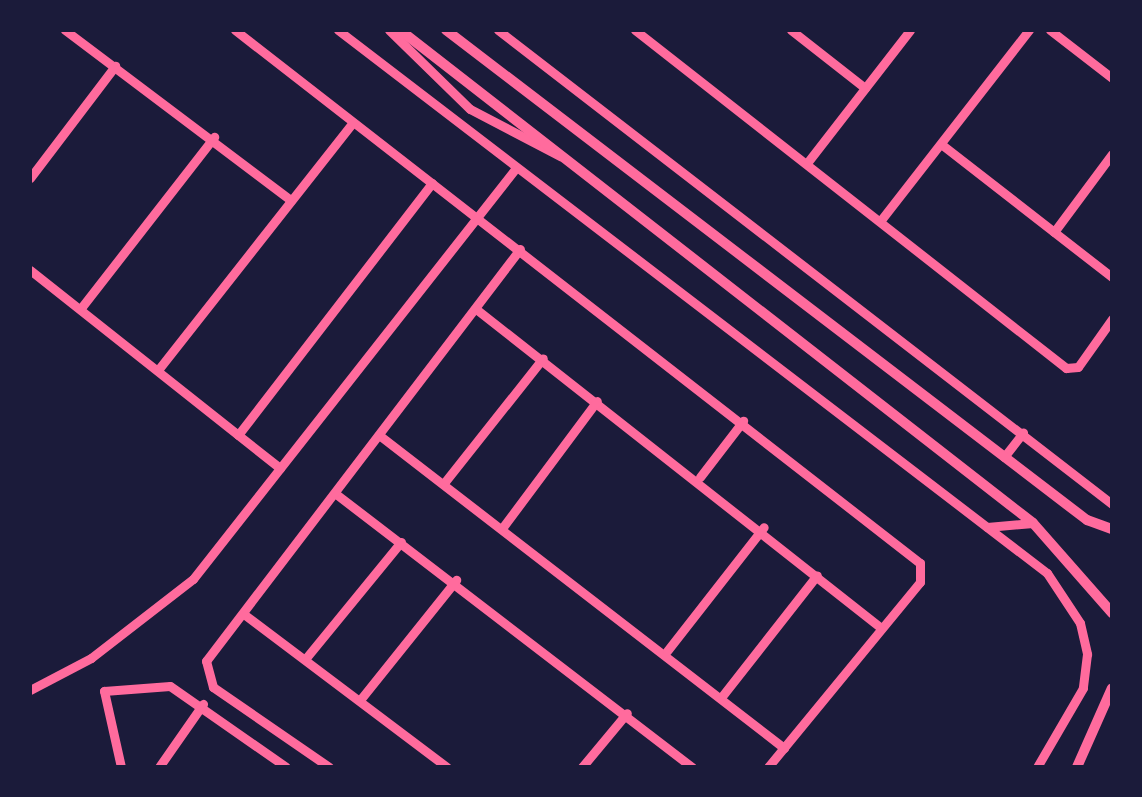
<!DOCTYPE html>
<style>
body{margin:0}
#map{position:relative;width:1142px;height:797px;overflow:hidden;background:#1b1b3a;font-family:"Asap Condensed",sans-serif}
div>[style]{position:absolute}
.minor>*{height:9px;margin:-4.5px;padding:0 4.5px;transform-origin:4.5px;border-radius:4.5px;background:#ff6b9d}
.tertiary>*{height:10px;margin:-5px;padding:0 5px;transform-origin:5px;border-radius:5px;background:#ff6b9d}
span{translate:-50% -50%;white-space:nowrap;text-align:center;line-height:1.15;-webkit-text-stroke:8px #1b1b3a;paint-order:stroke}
.frame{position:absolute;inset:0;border:32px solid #1b1b3a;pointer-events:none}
</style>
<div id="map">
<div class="minor">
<i style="left:65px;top:30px;width:283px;rotate:37deg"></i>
<i style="left:235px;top:30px;width:868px;rotate:37.89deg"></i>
<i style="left:920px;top:563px;width:19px;rotate:90deg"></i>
<i style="left:920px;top:582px;width:239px;rotate:129.4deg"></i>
<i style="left:338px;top:30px;width:893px;rotate:37.45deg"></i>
<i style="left:1047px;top:573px;width:60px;rotate:56.6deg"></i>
<i style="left:1080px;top:623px;width:32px;rotate:77deg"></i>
<i style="left:1087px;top:654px;width:34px;rotate:97deg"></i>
<i style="left:1083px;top:688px;width:91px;rotate:120.2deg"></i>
<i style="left:389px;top:30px;width:113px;rotate:44.3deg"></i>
<i style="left:470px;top:109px;width:102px;rotate:27.6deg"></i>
<i style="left:498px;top:30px;width:776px;rotate:37.67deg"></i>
<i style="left:635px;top:30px;width:548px;rotate:38.1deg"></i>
<i style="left:1066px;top:368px;width:12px;rotate:-5deg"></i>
<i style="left:1078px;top:367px;width:59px;rotate:-54.7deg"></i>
<i style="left:791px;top:30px;width:94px;rotate:38.1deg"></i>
<i style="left:1050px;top:30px;width:78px;rotate:37.7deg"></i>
<i style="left:941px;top:144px;width:217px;rotate:37.9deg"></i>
<i style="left:807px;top:163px;width:168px;rotate:-52.2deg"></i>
<i style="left:30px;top:178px;width:141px;rotate:-52.8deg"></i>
<i style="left:881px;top:220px;width:241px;rotate:-52.1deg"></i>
<i style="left:1054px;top:232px;width:97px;rotate:-53.4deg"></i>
<i style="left:30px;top:270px;width:319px;rotate:38.4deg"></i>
<i style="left:81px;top:308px;width:217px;rotate:-52.1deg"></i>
<i style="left:476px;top:309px;width:514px;rotate:38.21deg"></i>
<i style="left:158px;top:370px;width:315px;rotate:-51.8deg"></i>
<i style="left:238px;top:435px;width:318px;rotate:-52.4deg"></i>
<i style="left:379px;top:435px;width:512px;rotate:37.7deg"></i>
<i style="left:1004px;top:457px;width:31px;rotate:-52deg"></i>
<i style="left:700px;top:477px;width:71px;rotate:-52.5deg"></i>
<i style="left:444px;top:483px;width:159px;rotate:-51.6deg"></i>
<i style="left:336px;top:494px;width:449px;rotate:37.5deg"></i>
<i style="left:503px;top:527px;width:157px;rotate:-53.3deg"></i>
<i style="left:987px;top:527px;width:46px;rotate:-5deg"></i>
<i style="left:245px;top:615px;width:253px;rotate:37deg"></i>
<i style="left:667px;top:651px;width:157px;rotate:-52deg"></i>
<i style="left:306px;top:658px;width:150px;rotate:-50.7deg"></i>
<i style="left:30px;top:690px;width:69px;rotate:-27.7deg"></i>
<i style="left:91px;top:658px;width:129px;rotate:-37.8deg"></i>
<i style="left:193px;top:579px;width:523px;rotate:-51.84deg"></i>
<i style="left:723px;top:695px;width:152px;rotate:-51.9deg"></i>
<i style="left:360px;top:700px;width:154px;rotate:-51.3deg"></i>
<i style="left:121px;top:767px;width:78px;rotate:-102.6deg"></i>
<i style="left:104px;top:691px;width:66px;rotate:-4.3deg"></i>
<i style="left:170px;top:686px;width:141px;rotate:34.9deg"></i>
<i style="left:159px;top:767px;width:77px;rotate:-55.1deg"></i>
<i style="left:329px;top:767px;width:141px;rotate:-145.4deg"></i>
<i style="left:213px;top:687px;width:27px;rotate:-105deg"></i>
<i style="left:206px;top:661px;width:518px;rotate:-52.69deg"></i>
<i style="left:582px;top:767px;width:70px;rotate:-50.2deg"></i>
</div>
<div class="tertiary">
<i style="left:400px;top:30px;width:802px;rotate:37.91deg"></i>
<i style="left:1033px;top:523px;width:120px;rotate:48.7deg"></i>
<i style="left:446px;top:30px;width:807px;rotate:37.4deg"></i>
<i style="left:1087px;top:520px;width:27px;rotate:20deg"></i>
<i style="left:1077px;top:767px;width:86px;rotate:-66.1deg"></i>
</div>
<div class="frame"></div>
</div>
